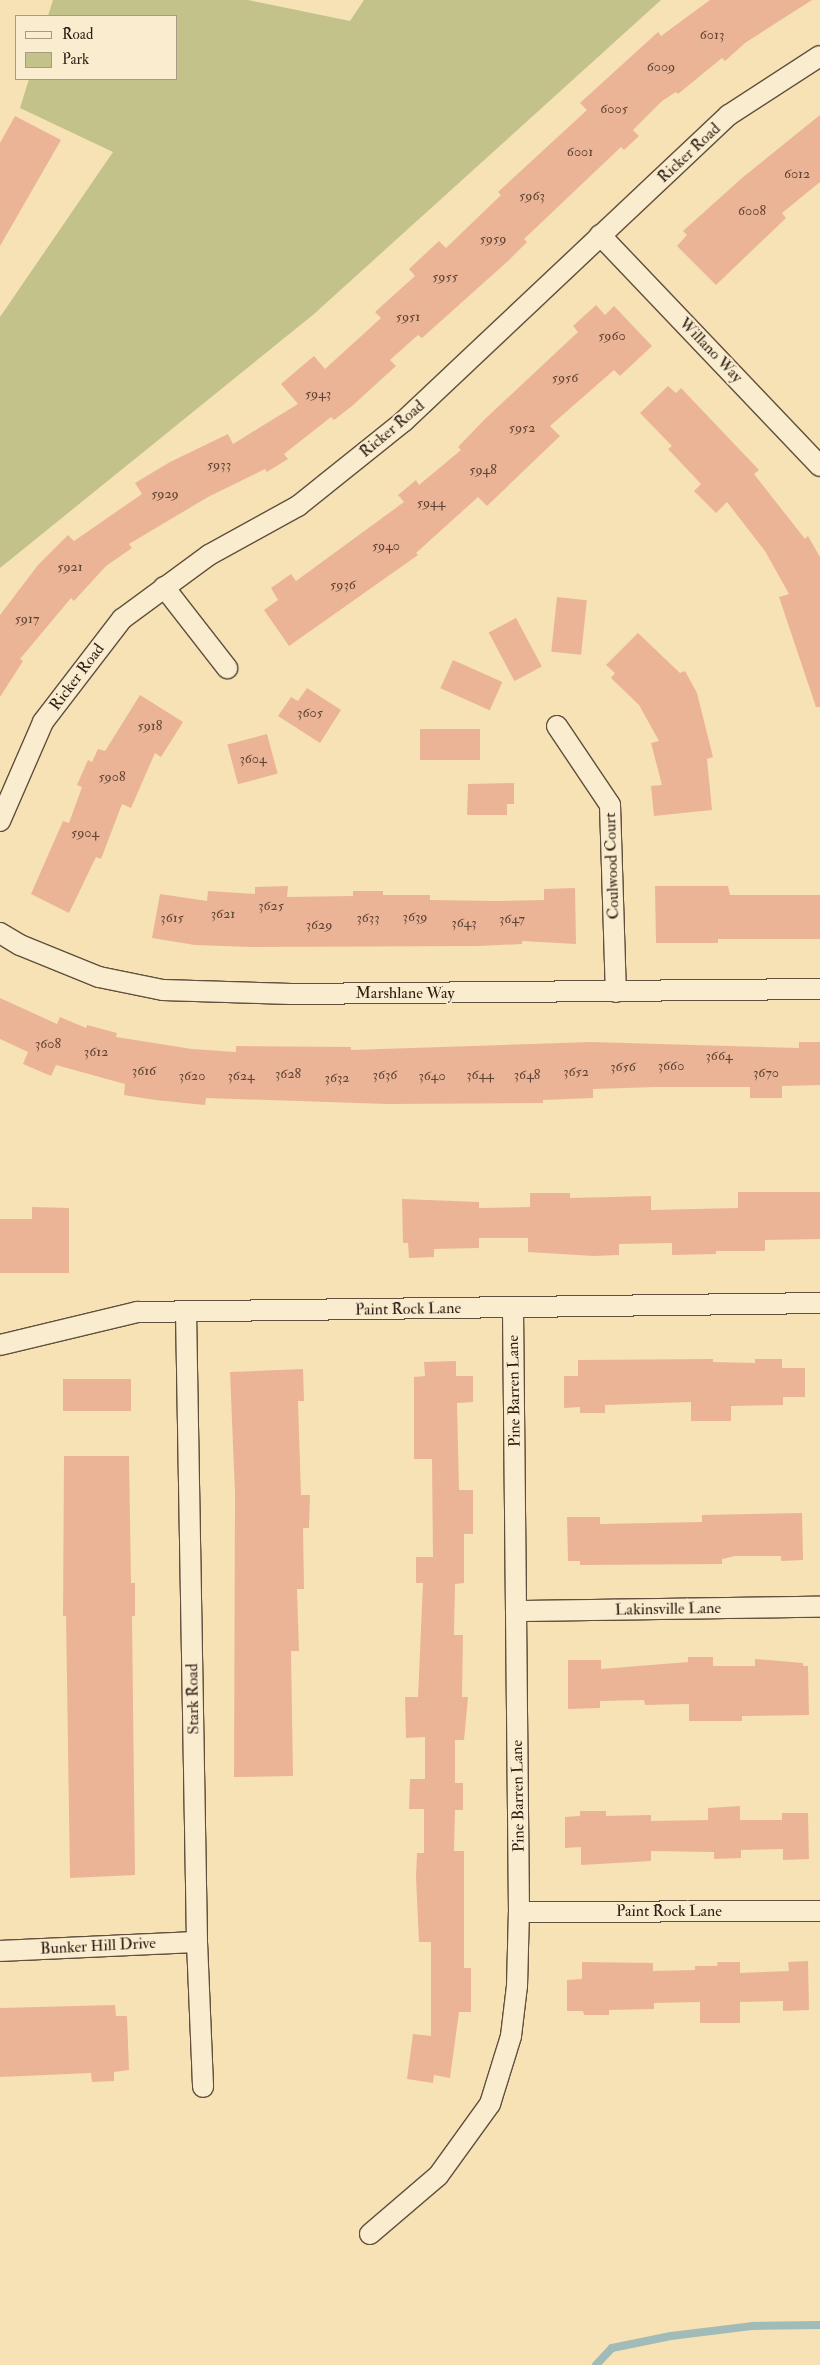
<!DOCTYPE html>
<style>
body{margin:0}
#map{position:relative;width:820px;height:2365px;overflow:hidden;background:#f6e2b5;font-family:"IM FELL Double Pica",serif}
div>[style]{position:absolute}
.green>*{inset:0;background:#c2c28a}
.stream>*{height:8px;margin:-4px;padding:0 4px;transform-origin:4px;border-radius:4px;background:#a1bbb8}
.building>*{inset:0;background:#ecb496;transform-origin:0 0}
.roads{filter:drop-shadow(1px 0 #624f3d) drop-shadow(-1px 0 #624f3d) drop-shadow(0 1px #624f3d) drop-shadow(0 -1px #624f3d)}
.minor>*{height:20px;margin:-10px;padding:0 10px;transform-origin:10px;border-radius:10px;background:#f9eccf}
span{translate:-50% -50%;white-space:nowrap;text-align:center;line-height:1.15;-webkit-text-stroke:4px #f9eccf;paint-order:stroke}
.number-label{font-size:14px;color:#5f4435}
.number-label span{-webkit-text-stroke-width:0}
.street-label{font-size:16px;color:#301e15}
.legend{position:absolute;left:15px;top:15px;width:162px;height:65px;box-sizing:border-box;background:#f9eccf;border:1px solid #a99a85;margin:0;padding:6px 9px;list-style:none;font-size:15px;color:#301e15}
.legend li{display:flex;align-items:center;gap:10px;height:25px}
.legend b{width:25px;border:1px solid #a99a85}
</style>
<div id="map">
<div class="green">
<i style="clip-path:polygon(53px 0,248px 0,350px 21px,364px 0,661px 0,314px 314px,0 568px,0 317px,113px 152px,20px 108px,29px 79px,176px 79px,176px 16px,48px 16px)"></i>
</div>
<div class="stream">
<i style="left:596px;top:2365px;width:23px;rotate:-47deg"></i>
<i style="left:612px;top:2348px;width:60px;rotate:-11.5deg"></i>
<i style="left:671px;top:2336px;width:83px;rotate:-7deg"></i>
<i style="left:753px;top:2326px;width:67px;rotate:-0.9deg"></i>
</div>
<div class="building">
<i style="clip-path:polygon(710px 0,812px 0,745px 43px,725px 61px,722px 58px,678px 94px,676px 92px,662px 101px,633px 130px,639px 136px,624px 150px,621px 147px,524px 239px,527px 242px,508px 261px,422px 338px,418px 335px,390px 360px,396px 366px,352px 406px,334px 420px,331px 417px,284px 454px,288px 459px,267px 472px,265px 469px,208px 497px,129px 544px,132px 548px,106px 566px,74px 601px,71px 598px,20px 659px,23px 661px,0 697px,0 615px,38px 565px,68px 535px,74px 541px,142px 494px,135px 483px,170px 462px,228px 434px,233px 444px,298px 404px,281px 384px,314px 356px,325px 369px,381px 318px,375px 312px,415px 276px,409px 269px,439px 241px,446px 248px,501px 195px,498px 192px,587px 110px,580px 103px,658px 32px,661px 36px)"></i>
<i style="clip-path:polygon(820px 115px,820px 182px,782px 213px,786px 218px,716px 285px,677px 246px,687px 235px,683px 231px,742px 178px)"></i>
<i style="clip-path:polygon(15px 116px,61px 140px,0 246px,0 143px)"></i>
<i style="clip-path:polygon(596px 305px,605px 315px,614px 306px,652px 346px,620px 376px,614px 370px,550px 426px,560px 436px,487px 506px,478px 497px,416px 553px,418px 555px,289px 646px,264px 610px,278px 600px,271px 588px,291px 574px,296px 581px,404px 502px,398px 495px,416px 480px,419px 485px,461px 450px,458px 447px,485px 419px,578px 332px,573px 326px)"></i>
<i style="clip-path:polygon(668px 386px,676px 393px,681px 388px,759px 470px,754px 474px,805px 539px,808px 536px,820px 557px,820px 707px,816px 707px,779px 597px,789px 594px,765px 551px,727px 502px,716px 513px,694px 491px,701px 484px,668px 449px,672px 446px,640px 413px)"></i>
<i style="left:557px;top:597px;width:30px;height:55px;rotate:6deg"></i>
<i style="left:516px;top:618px;width:55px;height:31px;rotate:62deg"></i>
<i style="clip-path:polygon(638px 633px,680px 673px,685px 671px,697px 693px,713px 757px,707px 759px,712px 810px,654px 816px,651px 786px,662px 785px,651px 743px,659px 741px,639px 705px,611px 678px,615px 673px,606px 665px)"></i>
<i style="left:453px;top:660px;width:54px;height:31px;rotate:24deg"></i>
<i style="clip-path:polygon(307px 688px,341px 710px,320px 743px,278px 716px,291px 697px,298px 701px)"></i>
<i style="clip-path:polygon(140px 695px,183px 722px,161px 757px,155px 753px,131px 808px,122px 804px,101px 859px,96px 857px,69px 913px,31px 894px,63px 821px,69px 823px,82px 787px,77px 785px,88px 760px,92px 762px,98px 749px,105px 751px)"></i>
<i style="left:420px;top:729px;width:60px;height:31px"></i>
<i style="left:267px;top:734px;width:41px;height:41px;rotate:75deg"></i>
<i style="clip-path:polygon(514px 783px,514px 804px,507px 804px,507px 815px,467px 815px,468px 784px)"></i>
<i style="clip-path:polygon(288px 886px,287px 897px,353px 896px,353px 891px,383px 891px,383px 895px,430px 895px,430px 900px,496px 901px,544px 900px,544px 889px,575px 888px,576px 944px,522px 941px,522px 944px,479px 946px,251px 947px,195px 945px,152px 938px,160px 894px,207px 901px,208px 891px,255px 894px,255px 887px)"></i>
<i style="clip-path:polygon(655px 886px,728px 886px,730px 895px,820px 895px,820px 939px,718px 939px,718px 943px,656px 943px)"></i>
<i style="clip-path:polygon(0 998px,57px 1024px,60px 1017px,86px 1028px,87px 1025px,117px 1033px,116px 1037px,192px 1049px,236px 1052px,236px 1046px,351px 1047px,351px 1050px,590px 1042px,799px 1048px,799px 1042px,820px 1042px,820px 1085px,782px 1086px,782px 1098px,750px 1098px,750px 1087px,656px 1087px,593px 1089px,593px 1098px,543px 1100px,543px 1103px,387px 1104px,206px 1098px,205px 1105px,155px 1100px,124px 1095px,125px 1084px,56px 1065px,51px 1076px,23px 1064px,28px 1052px,0 1039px)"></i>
<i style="clip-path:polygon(738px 1192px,820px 1192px,820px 1239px,765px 1240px,765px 1251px,716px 1251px,716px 1254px,672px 1255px,672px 1243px,619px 1244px,619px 1255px,594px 1256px,528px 1252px,528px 1238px,479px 1238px,479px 1248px,434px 1249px,434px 1257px,409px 1258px,408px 1243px,403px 1243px,402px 1199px,479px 1202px,479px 1208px,530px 1207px,530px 1193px,570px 1193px,570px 1198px,651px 1196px,651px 1210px,738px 1208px)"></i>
<i style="clip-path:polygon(32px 1207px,69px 1208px,69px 1273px,0 1273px,0 1219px,32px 1219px)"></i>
<i style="clip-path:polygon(713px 1359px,713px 1362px,755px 1363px,755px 1359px,782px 1359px,782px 1368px,805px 1368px,805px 1397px,783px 1397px,783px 1405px,731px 1406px,731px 1421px,691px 1421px,691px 1402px,605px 1405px,605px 1413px,580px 1413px,580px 1407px,564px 1408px,564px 1376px,578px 1376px,578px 1360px)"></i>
<i style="clip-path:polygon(456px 1361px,456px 1376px,473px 1376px,473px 1402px,457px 1403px,459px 1490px,473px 1490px,473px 1534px,464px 1534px,464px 1583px,455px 1584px,454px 1635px,463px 1635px,462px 1697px,468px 1697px,464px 1740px,455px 1740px,455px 1783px,463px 1783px,463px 1810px,455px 1810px,454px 1851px,464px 1851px,464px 1968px,471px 1968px,471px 2012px,459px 2012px,450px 2078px,434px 2075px,433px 2083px,407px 2079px,413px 2034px,431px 2036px,431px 1942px,419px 1942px,416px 1877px,417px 1853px,424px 1853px,424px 1809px,409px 1809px,410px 1779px,425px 1779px,425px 1737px,406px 1738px,405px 1697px,418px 1697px,423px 1583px,416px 1583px,416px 1557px,433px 1557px,432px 1459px,414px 1459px,414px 1377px,425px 1376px,424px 1362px)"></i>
<i style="clip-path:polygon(303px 1369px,304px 1401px,298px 1401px,301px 1495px,310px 1495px,309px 1528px,303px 1528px,304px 1589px,297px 1589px,299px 1651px,291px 1651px,293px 1776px,234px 1777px,235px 1494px,230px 1372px)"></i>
<i style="left:63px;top:1379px;width:68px;height:32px"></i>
<i style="clip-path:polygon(64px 1456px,129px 1456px,131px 1583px,135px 1583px,135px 1616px,132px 1616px,135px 1875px,70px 1878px,66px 1616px,63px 1616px)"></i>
<i style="clip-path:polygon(802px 1513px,803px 1560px,781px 1561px,781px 1556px,735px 1556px,722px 1559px,722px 1564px,580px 1565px,580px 1561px,568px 1561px,567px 1517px,600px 1517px,600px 1524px,702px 1522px,702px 1515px)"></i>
<i style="clip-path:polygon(688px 1657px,713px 1657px,713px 1666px,755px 1666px,755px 1659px,803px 1663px,803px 1666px,808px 1666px,809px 1715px,742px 1716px,742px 1721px,689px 1721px,689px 1704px,645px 1705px,644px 1700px,600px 1701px,600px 1708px,568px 1709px,568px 1660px,601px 1660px,601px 1669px,688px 1662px)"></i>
<i style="clip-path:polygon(740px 1806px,740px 1820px,782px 1820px,782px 1813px,808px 1813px,809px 1859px,783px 1860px,783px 1849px,741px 1850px,741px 1858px,714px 1859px,714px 1852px,651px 1851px,651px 1861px,581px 1865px,581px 1847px,565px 1848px,565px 1817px,580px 1816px,580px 1811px,606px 1811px,606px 1816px,651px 1815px,651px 1821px,708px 1820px,708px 1808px)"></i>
<i style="clip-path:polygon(808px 1961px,809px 2010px,783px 2011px,783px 2001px,740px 2002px,740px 2023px,700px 2023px,700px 2002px,654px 2003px,654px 2009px,609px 2010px,609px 2015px,584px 2015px,583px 2011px,567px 2011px,567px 1980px,582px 1979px,582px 1962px,653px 1963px,653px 1971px,695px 1970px,695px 1966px,717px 1966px,718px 1962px,740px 1962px,740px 1973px,789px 1971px,788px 1962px)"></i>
<i style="clip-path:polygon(115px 2005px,116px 2016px,127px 2016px,129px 2070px,114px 2072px,114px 2081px,92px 2082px,91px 2073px,0 2077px,0 2008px)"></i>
</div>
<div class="roads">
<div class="minor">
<i style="left:600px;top:235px;width:319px;rotate:46.4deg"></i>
<i style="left:164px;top:587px;width:103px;rotate:52.1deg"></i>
<i style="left:557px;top:726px;width:95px;rotate:56.1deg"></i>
<i style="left:610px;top:805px;width:187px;rotate:88.2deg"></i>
<i style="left:0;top:821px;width:108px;rotate:-66.5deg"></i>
<i style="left:43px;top:722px;width:130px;rotate:-52.5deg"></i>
<i style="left:122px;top:619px;width:108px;rotate:-36.3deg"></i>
<i style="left:209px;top:555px;width:102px;rotate:-28.8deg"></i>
<i style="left:298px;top:506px;width:136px;rotate:-38.7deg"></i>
<i style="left:404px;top:421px;width:446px;rotate:-43.3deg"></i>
<i style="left:729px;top:115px;width:108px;rotate:-33deg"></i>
<i style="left:0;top:933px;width:23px;rotate:31deg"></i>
<i style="left:20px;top:945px;width:85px;rotate:22.1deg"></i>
<i style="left:99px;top:977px;width:65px;rotate:11.5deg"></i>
<i style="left:163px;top:990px;width:128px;rotate:1.8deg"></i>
<i style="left:291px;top:994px;width:529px;rotate:-0.54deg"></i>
<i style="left:186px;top:1311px;width:631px;rotate:89deg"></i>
<i style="left:197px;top:1942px;width:145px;rotate:87.6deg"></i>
<i style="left:0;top:1345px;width:141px;rotate:-13.5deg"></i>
<i style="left:137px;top:1312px;width:683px;rotate:-0.75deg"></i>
<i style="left:516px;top:1611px;width:304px;rotate:-0.8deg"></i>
<i style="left:519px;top:1912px;width:301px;rotate:-0.2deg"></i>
<i style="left:0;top:1951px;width:197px;rotate:-2.6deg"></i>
<i style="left:370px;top:2234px;width:89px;rotate:-40.5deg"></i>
<i style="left:438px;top:2176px;width:89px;rotate:-54.2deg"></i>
<i style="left:490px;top:2104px;width:71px;rotate:-72.8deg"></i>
<i style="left:511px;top:2036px;width:50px;rotate:-83.2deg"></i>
<i style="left:517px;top:1986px;width:74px;rotate:-88.5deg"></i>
<i style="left:519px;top:1912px;width:605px;rotate:-90.57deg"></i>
</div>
</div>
<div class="number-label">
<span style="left:712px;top:35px">6013</span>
<span style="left:661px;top:67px">6009</span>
<span style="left:614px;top:109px">6005</span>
<span style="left:580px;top:152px">6001</span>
<span style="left:797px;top:174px">6012</span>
<span style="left:532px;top:196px">5963</span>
<span style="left:752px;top:211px">6008</span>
<span style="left:493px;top:239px">5959</span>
<span style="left:445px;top:277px">5955</span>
<span style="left:408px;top:317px">5951</span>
<span style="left:612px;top:336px">5960</span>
<span style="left:565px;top:378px">5956</span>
<span style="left:318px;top:394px">5943</span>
<span style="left:522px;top:428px">5952</span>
<span style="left:219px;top:465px">5933</span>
<span style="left:483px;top:470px">5948</span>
<span style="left:165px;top:494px">5929</span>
<span style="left:431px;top:503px">5944</span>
<span style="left:386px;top:546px">5940</span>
<span style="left:70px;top:567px">5921</span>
<span style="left:343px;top:585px">5936</span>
<span style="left:27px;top:619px">5917</span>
<span style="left:310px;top:713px">3605</span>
<span style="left:150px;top:726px">5918</span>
<span style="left:253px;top:759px">3604</span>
<span style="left:112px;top:777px">5908</span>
<span style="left:85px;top:833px">5904</span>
<span style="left:271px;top:906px">3625</span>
<span style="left:223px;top:914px">3621</span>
<span style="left:415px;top:917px">3639</span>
<span style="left:172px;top:918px">3615</span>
<span style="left:368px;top:918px">3633</span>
<span style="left:512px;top:919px">3647</span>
<span style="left:464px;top:923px">3643</span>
<span style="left:319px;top:925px">3629</span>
<span style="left:48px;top:1044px">3608</span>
<span style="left:96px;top:1052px">3612</span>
<span style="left:719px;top:1056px">3664</span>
<span style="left:671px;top:1066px">3660</span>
<span style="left:623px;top:1067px">3656</span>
<span style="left:144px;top:1071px">3616</span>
<span style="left:576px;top:1072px">3652</span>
<span style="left:766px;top:1073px">3670</span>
<span style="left:288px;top:1074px">3628</span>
<span style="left:385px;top:1075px">3636</span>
<span style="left:480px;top:1075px">3644</span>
<span style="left:527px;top:1075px">3648</span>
<span style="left:192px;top:1076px">3620</span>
<span style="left:241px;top:1076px">3624</span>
<span style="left:432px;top:1076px">3640</span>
<span style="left:337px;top:1078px">3632</span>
</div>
<div class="street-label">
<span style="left:689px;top:153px;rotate:-43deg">Ricker Road</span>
<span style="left:711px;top:350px;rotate:46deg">Willano Way</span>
<span style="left:392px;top:429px;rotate:-40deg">Ricker Road</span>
<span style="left:77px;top:677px;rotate:-53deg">Ricker Road</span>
<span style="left:612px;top:866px;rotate:-92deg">Coulwood Court</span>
<span style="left:405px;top:993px">Marshlane Way</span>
<span style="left:408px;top:1309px;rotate:-1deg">Paint Rock Lane</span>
<span style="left:514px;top:1391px;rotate:-91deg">Pine Barren Lane</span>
<span style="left:668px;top:1609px;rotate:-1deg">Lakinsville Lane</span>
<span style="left:193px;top:1699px;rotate:-91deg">Stark Road</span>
<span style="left:518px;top:1796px;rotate:-91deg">Pine Barren Lane</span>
<span style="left:669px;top:1911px">Paint Rock Lane</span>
<span style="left:98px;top:1946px;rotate:-3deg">Bunker Hill Drive</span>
</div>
<ul class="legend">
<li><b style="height:6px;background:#f9eccf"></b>Road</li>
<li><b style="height:14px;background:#c2c28a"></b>Park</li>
</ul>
</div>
